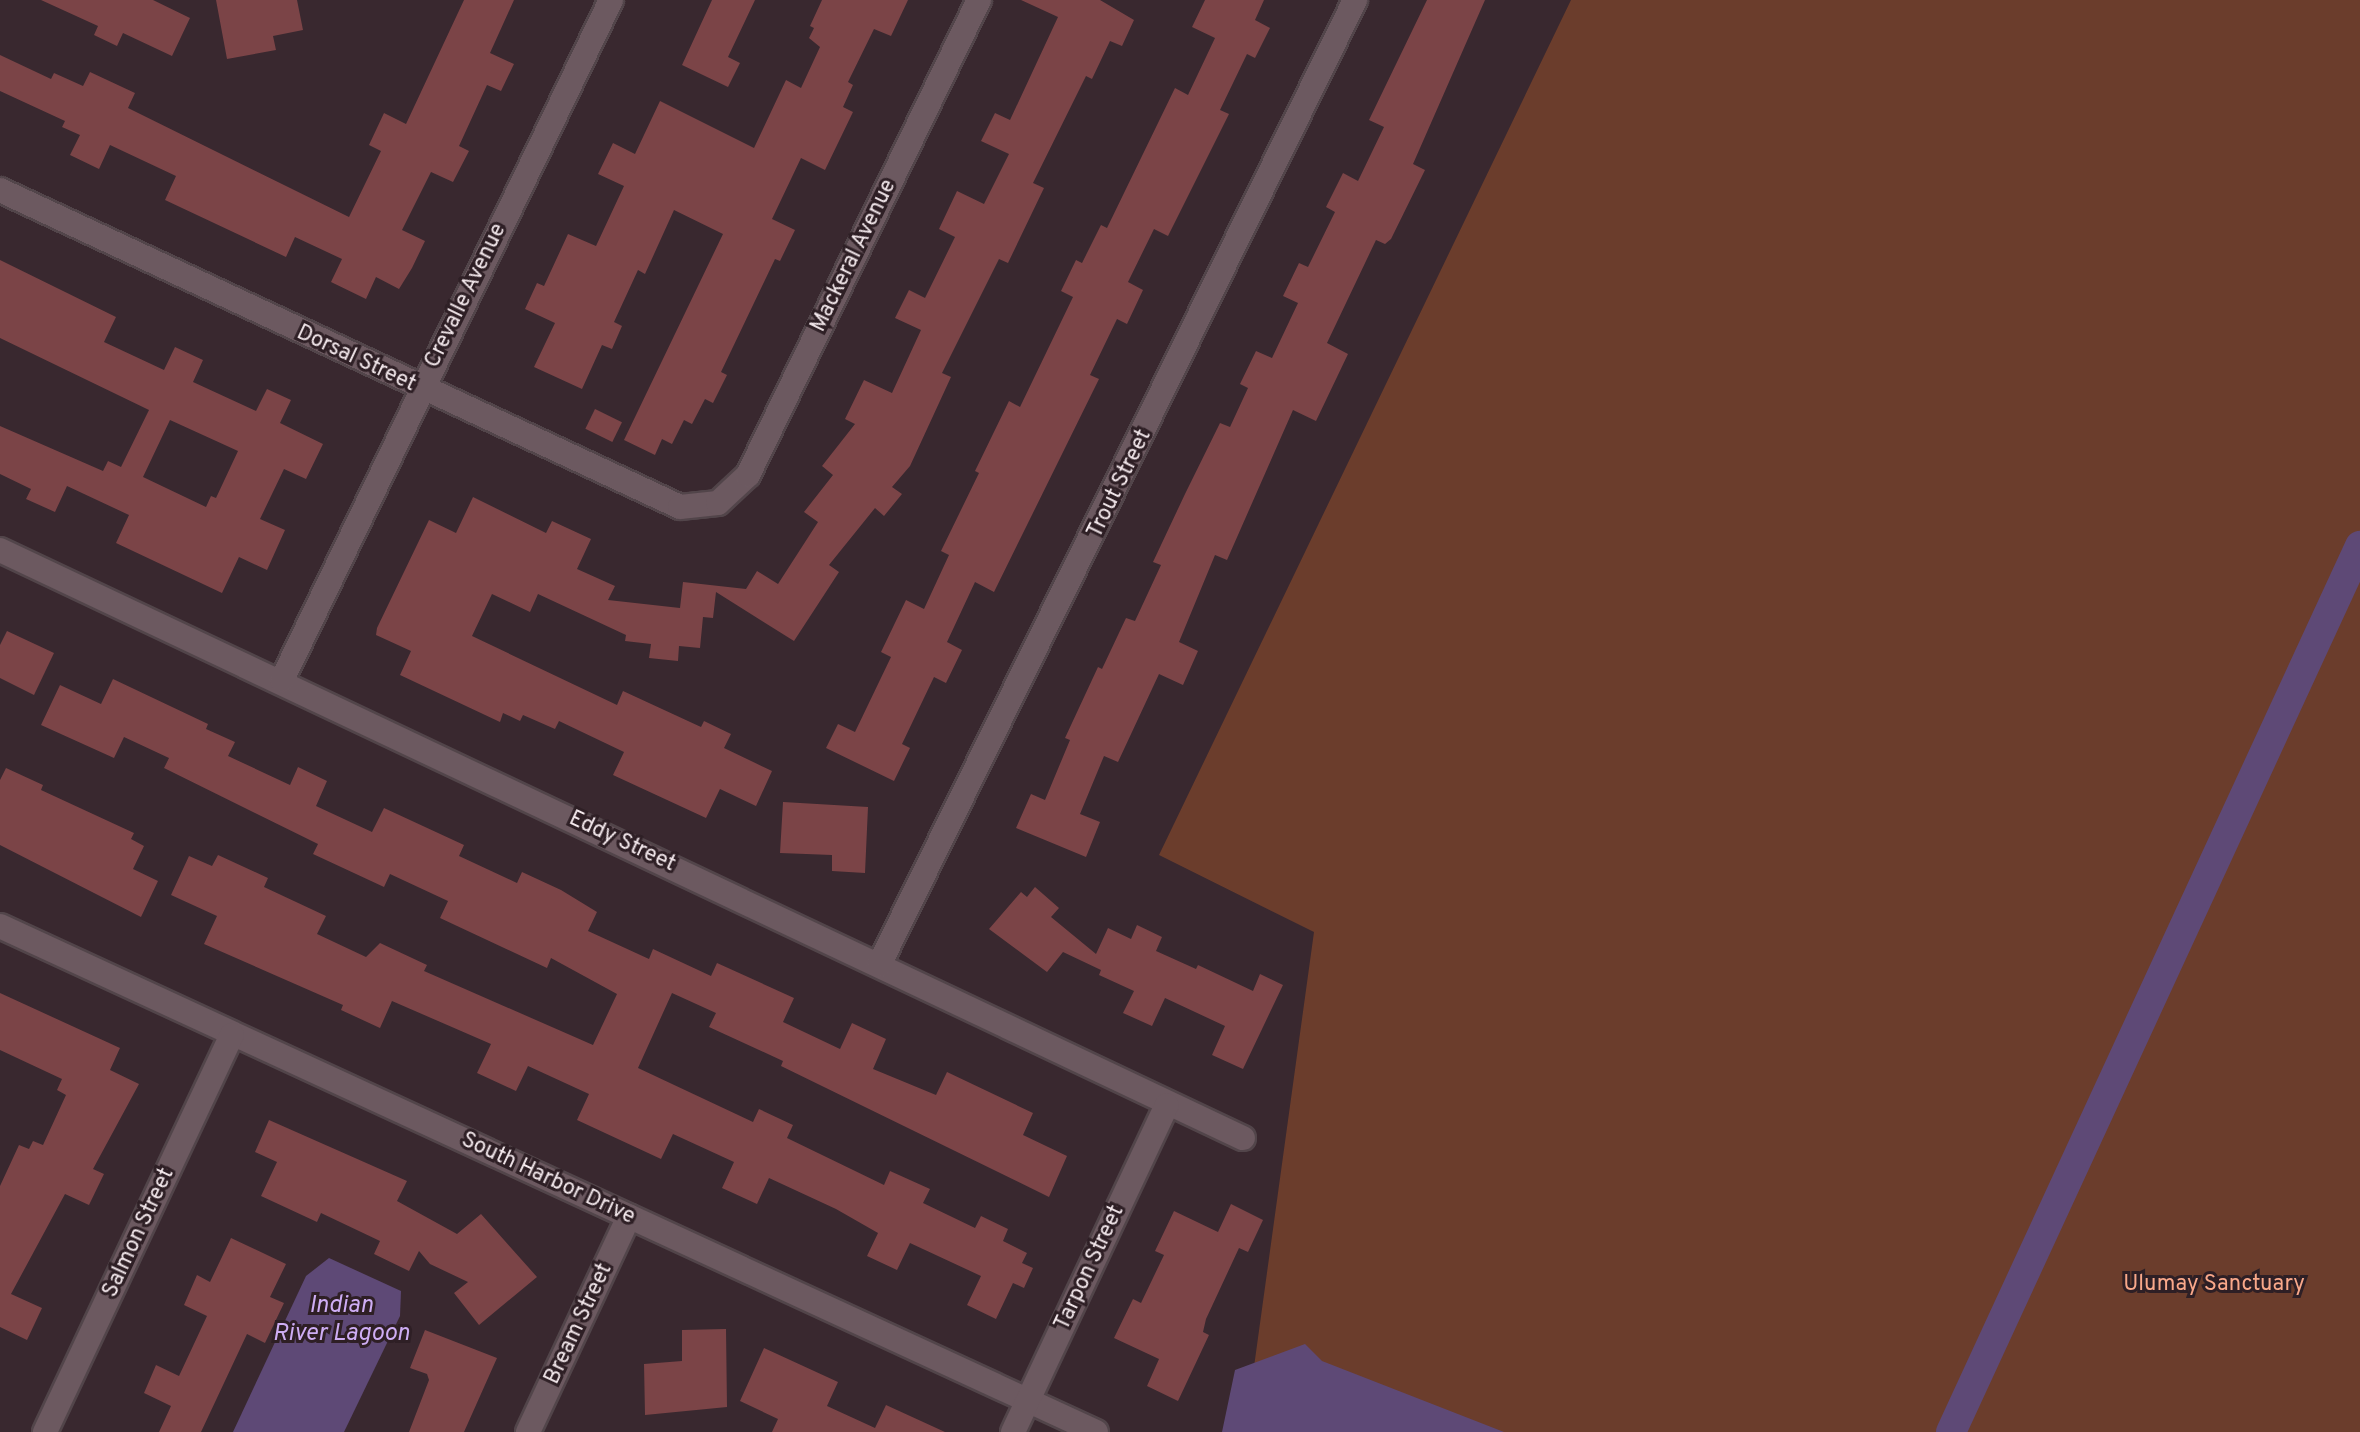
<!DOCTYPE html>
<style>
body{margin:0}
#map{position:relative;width:2360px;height:1432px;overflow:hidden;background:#39282f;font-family:Overpass,sans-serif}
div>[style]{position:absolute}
.green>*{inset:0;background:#6b3d2c}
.water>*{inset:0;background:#5e4976}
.canal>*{height:30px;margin:-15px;padding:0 15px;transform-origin:15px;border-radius:15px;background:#5e4976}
.building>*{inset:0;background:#7b4447;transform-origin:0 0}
.roads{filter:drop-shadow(2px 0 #52454a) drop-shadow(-2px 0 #52454a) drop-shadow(0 2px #52454a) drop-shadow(0 -2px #52454a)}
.minor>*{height:24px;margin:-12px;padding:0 12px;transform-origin:12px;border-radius:12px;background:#6c5960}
span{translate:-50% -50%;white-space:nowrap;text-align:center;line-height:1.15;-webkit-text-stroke:6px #2e1f25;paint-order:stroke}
.street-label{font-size:22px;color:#f3e8ec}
.park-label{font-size:22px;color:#f9a88a}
.water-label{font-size:24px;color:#ceadf4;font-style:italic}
</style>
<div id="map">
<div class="green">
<i style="clip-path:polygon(1571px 0,2360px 0,2360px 1432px,1245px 1432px,1314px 932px,1159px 855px)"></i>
</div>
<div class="water">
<i style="clip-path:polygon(329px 1258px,401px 1291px,400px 1316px,344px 1432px,233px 1432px,306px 1276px)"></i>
<i style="clip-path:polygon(1305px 1344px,1322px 1361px,1504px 1432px,1222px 1432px,1235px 1370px)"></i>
</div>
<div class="canal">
<i style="left:1951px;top:1432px;width:976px;rotate:-65.22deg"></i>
</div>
<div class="building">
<i style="clip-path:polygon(41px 0,153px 0,190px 18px,172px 56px,123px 33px,117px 46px,94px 35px,98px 26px)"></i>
<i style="clip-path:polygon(216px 0,297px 0,303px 30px,273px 36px,276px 50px,227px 59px)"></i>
<i style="clip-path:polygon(464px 0,514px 0,490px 53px,514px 64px,501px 91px,487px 85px,459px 146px,469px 151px,453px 182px,431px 172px,402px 230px,425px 241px,412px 268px,399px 289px,376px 277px,366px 299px,331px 282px,342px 259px,295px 237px,286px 257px,165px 200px,176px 176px,110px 145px,99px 169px,70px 155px,80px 135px,62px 127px,65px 121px,0 91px,0 55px,51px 79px,54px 73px,83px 86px,90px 72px,135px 93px,128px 108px,349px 217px,381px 151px,369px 145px,384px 113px,406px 124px)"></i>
<i style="clip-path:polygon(712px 0,755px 0,728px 57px,740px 63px,728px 87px,682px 65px)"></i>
<i style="clip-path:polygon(822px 0,908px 0,891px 36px,874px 29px,848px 82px,853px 85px,843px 107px,853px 112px,825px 170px,801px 158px,772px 219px,795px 230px,780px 261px,775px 259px,721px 372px,727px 375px,713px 403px,705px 399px,692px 424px,684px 420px,672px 444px,662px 439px,655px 455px,624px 440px,723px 234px,674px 210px,645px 274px,638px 270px,614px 322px,622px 326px,612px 349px,602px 345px,582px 389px,534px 367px,555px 323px,525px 309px,537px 283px,544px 286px,568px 234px,596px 246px,624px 186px,598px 174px,613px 143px,635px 154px,660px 101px,754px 148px,786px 80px,801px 88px,820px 47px,809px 38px,814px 28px,810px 26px)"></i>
<i style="clip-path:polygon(1021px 0,1100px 0,1134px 20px,1122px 46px,1110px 41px,1092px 79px,1086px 76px,1033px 183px,1044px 188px,1008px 263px,999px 259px,942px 373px,951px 377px,910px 466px,892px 487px,902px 494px,884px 516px,875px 508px,829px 565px,839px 572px,794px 641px,716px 592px,713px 618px,703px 617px,700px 648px,679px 646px,678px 661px,649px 658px,651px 644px,625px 641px,626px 635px,538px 594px,530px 612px,492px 594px,472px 636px,617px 705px,623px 691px,701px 727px,704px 721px,731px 734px,724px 748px,772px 771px,756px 806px,720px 789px,706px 818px,613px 775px,624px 752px,559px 721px,555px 729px,523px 715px,520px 721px,503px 713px,500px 722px,400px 675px,411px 651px,376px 635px,377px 628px,429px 520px,456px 533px,473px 497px,546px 533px,552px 521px,591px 539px,577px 569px,615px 586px,608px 600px,680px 608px,683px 582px,746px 589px,757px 571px,778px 584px,818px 522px,804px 512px,833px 475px,822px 466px,855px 424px,845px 419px,864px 380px,892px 393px,921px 330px,895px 318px,909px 290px,925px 298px,955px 237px,939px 229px,957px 191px,984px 204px,1009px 154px,981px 141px,995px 113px,1010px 120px,1058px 17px)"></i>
<i style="clip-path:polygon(1205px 0,1264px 0,1255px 20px,1270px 28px,1255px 58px,1247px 54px,1220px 110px,1229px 114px,1168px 236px,1154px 229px,1128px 282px,1143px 290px,1127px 324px,1117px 319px,1090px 375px,1099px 379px,994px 592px,975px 582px,947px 642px,962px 650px,946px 683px,934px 677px,902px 744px,910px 748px,894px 781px,826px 748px,838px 724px,855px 732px,891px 657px,881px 652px,906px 600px,924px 609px,949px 555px,941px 551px,979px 473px,975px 471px,1009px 401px,1020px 407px,1073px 297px,1061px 291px,1076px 260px,1082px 263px,1101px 225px,1107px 228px,1175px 88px,1188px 95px,1215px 38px,1192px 27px)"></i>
<i style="clip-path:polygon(1427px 0,1485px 0,1413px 164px,1425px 170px,1391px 239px,1385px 244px,1376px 240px,1327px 343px,1348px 354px,1316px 421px,1293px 410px,1227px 560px,1215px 555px,1179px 642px,1198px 651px,1183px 685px,1159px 674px,1118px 762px,1104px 756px,1080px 814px,1100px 822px,1086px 857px,1016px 828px,1031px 794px,1045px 800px,1070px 740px,1065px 738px,1098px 667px,1102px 669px,1126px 618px,1135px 621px,1161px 565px,1153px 562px,1185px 494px,1220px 423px,1230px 427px,1248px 388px,1240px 384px,1256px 351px,1272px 358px,1298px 303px,1283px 296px,1299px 263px,1308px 267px,1335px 212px,1326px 207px,1343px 173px,1358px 181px,1384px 127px,1369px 120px)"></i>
<i style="clip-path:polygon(evenodd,0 260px,116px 317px,104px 342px,164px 370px,175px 347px,203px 360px,193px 382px,256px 411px,267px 389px,291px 400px,280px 423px,323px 444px,306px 479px,284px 469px,260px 519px,285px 530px,267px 570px,239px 557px,222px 593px,116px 543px,129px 515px,67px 486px,55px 512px,26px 499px,31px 489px,0 474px,0 426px,103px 471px,108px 461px,121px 467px,149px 410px,0 338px,0 260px,170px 420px,238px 451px,216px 498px,211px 496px,206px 507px,143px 477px,170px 420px)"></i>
<i style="left:595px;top:409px;width:30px;height:22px;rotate:26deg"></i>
<i style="clip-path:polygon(7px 631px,54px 653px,34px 695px,0 678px,0 645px)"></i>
<i style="clip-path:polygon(113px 679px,208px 724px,206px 729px,235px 742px,228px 756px,290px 785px,298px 767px,327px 781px,316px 806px,372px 832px,384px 808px,464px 845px,459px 856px,517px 883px,522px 872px,561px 890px,597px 912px,588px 931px,649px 959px,653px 949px,711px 976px,717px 963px,794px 998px,783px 1022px,840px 1049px,852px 1023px,886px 1039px,873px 1069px,936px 1095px,947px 1072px,1033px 1113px,1023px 1135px,1067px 1156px,1049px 1197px,781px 1066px,783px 1061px,709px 1027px,716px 1013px,672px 993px,638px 1068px,753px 1122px,759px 1109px,793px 1125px,787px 1138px,884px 1185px,890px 1171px,930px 1189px,923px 1203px,975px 1228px,981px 1216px,1008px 1229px,1003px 1241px,1027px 1253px,1022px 1263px,1033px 1268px,1024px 1288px,1013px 1283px,996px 1319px,967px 1305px,981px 1276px,910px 1243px,897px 1270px,867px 1256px,878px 1233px,836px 1209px,769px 1178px,757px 1204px,722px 1188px,734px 1162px,673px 1134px,661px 1159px,577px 1120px,589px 1094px,528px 1066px,516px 1091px,477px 1073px,491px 1044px,392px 1001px,380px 1028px,341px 1010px,343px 1005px,204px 944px,217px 916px,171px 895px,189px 856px,212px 866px,218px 855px,268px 878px,264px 887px,326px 916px,317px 934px,366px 957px,380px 943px,427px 965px,424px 971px,593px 1045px,617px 994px,551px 958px,547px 968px,440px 918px,448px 901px,390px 874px,384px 887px,313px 854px,318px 844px,164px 768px,169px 758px,124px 737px,114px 758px,41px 725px,60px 685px,101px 704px)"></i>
<i style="clip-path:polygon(6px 768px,43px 785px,41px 790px,134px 833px,131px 839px,144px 846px,133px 869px,158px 881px,141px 917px,0 845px,0 780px)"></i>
<i style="clip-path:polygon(783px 802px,868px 807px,865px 873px,832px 871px,832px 855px,780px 853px)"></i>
<i style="clip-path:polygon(1035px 887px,1059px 908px,1051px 917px,1096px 954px,1108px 928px,1131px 939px,1137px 925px,1162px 937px,1156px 951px,1196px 969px,1198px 965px,1253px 991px,1260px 974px,1283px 985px,1243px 1069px,1212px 1055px,1225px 1026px,1165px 998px,1152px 1026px,1123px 1013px,1134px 991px,1099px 975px,1101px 970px,1063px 952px,1047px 972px,989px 929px,1021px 892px,1027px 897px)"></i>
<i style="clip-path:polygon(0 993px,120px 1048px,110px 1070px,139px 1084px,93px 1169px,104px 1174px,89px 1205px,65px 1194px,11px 1294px,42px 1308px,27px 1340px,0 1327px,0 1186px,19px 1145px,29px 1149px,33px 1141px,43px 1145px,66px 1095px,57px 1090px,62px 1079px,0 1050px)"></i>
<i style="clip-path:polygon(269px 1120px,407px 1181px,397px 1201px,457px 1234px,481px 1214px,537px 1277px,479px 1325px,454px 1293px,468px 1282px,430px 1264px,419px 1251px,409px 1271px,374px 1254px,380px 1241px,321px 1213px,317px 1222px,261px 1196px,277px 1162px,255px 1152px)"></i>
<i style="clip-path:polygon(1231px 1204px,1263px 1220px,1248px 1252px,1239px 1248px,1206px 1319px,1203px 1332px,1209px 1335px,1178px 1401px,1147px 1386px,1159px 1359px,1114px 1338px,1133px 1299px,1141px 1303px,1164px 1255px,1155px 1251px,1174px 1211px,1218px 1232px)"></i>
<i style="clip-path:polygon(231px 1238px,286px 1264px,270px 1297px,284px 1303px,265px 1343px,247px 1334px,201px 1432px,159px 1432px,171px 1406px,144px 1393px,156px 1365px,179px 1376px,207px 1316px,184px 1305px,197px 1275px,210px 1282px)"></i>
<i style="clip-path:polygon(726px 1329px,727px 1407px,645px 1415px,644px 1364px,682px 1361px,682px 1330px)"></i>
<i style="clip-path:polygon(425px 1330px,497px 1358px,464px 1432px,409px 1432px,429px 1380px,427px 1374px,410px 1368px)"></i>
<i style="clip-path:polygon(764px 1348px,838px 1382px,827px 1406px,875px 1428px,886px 1405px,945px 1432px,772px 1432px,778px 1419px,740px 1401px)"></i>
</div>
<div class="roads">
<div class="minor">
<i style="left:0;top:190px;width:750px;rotate:24.99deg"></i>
<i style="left:680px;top:507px;width:38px;rotate:-6deg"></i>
<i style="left:718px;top:503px;width:41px;rotate:-43deg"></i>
<i style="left:748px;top:475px;width:528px;rotate:-64.07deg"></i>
<i style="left:0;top:550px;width:1375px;rotate:25.32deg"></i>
<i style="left:282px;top:680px;width:755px;rotate:-64.18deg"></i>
<i style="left:0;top:926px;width:1207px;rotate:24.78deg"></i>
<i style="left:879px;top:965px;width:1076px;rotate:-63.74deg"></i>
<i style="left:45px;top:1432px;width:439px;rotate:-64.8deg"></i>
<i style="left:528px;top:1432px;width:238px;rotate:-64.9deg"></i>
<i style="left:1013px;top:1432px;width:361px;rotate:-64.8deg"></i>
</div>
</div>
<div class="street-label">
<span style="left:854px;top:256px;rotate:-64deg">Mackeral Avenue</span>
<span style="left:466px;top:296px;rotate:-64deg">Crevalle Avenue</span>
<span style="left:356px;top:359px;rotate:25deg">Dorsal Street</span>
<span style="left:1120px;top:484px;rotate:-64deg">Trout Street</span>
<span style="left:622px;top:842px;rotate:25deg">Eddy Street</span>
<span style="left:548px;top:1179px;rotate:25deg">South Harbor Drive</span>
<span style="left:139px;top:1233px;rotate:-65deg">Salmon Street</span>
<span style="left:1090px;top:1268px;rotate:-65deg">Tarpon Street</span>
<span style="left:579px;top:1324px;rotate:-65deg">Bream Street</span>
</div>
<div class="park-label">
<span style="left:2214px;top:1285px">Ulumay Sanctuary</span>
</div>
<div class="water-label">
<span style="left:341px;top:1321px">Indian<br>River Lagoon</span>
</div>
</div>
